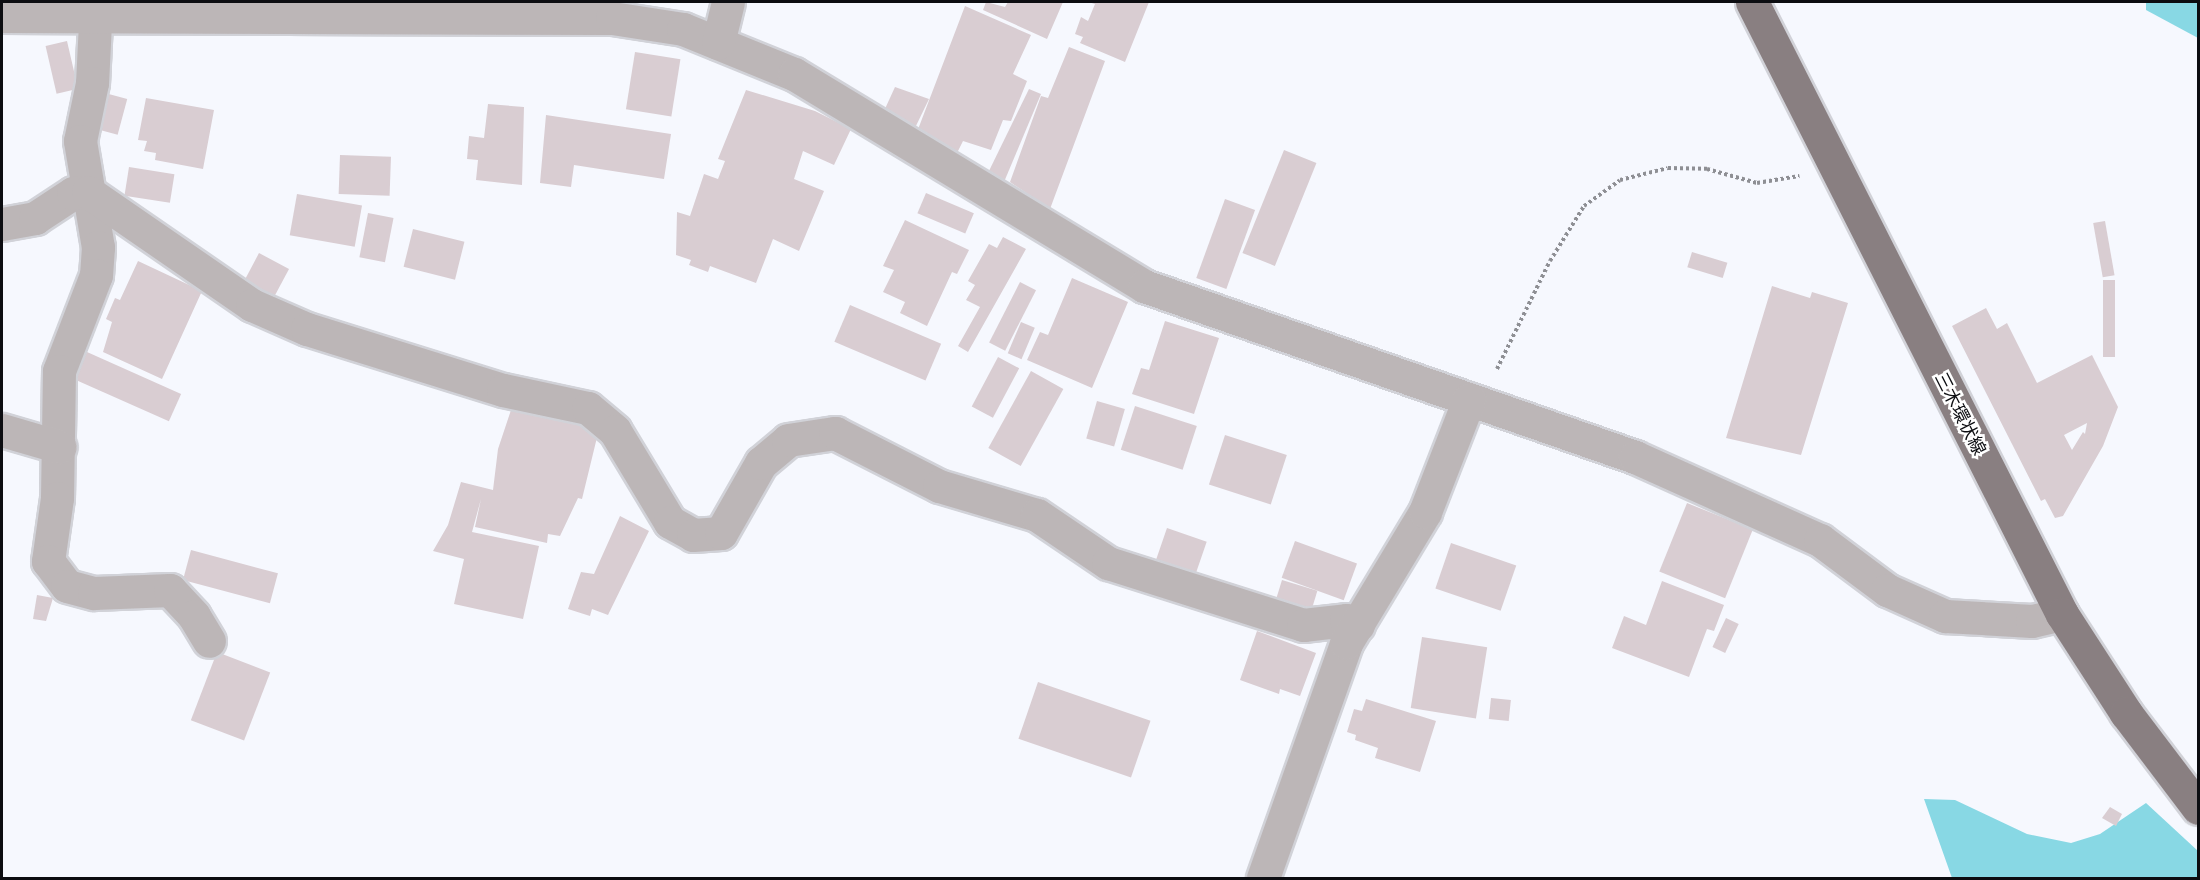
<!DOCTYPE html>
<meta charset="utf-8">
<style>
body{margin:0}
#map{position:relative;width:2200px;height:880px;overflow:hidden;background:#f6f8fe;font-family:"Fira Sans Condensed","Noto Sans JP",sans-serif}
div>[style]{position:absolute}
.water>*{inset:0;background:#88d8e4}
.building>*{inset:0;background:#d9cdd2;transform-origin:0 0}
.path>*{height:4px;margin-top:-2px;transform-origin:0;background:repeating-linear-gradient(90deg,#8e8f94 0 3px,transparent 0 6px)}
.roads{filter:drop-shadow(2px 0 #d1d2d8) drop-shadow(-2px 0 #d1d2d8) drop-shadow(0 2px #d1d2d8) drop-shadow(0 -2px #d1d2d8)}
.minor>*{height:33px;margin:-16.5px;padding:0 16.5px;transform-origin:16.5px;border-radius:16.5px;background:#bcb6b7}
.major>*{height:33px;margin:-16.5px;padding:0 16.5px;transform-origin:16.5px;border-radius:16.5px;background:#897f81}
span{translate:-50% -50%;white-space:nowrap;text-align:center;line-height:1.15;-webkit-text-stroke:5px #fff;paint-order:stroke}
.street-label{font-size:18px;color:#0c0d11}
.frame{position:absolute;inset:0;border:3px solid #0c0d11;pointer-events:none}
</style>
<div id="map">
<div class="water">
<i style="clip-path:polygon(2146px 2px,2198px 2px,2198px 38px,2146px 10px)"></i>
<i style="clip-path:polygon(1924px 799px,1955px 800px,2027px 834px,2071px 843px,2100px 834px,2146px 803px,2198px 851px,2198px 878px,1952px 878px)"></i>
</div>
<div class="building">
<i style="clip-path:polygon(986px 2px,1005px 7px,1008px 2px,1063px 2px,1047px 39px,983px 10px)"></i>
<i style="clip-path:polygon(1088px 2px,1149px 2px,1125px 62px,1080px 43px,1083px 37px,1075px 34px,1081px 17px,1088px 21px,1095px 4px)"></i>
<i style="clip-path:polygon(965px 6px,1031px 35px,1013px 74px,1027px 81px,1011px 121px,1003px 120px,991px 150px,963px 141px,957px 153px,917px 132px)"></i>
<i style="left:67px;top:41px;width:49px;height:22px;rotate:77deg"></i>
<i style="clip-path:polygon(1069px 47px,1105px 61px,1050px 209px,1010px 182px,1041px 96px,1048px 98px)"></i>
<i style="left:635px;top:52px;width:46px;height:58px;rotate:9deg"></i>
<i style="clip-path:polygon(895px 87px,929px 99px,914px 130px,884px 111px)"></i>
<i style="clip-path:polygon(1029px 89px,1041px 94px,1004px 182px,987px 175px)"></i>
<i style="clip-path:polygon(746px 90px,815px 111px,851px 129px,834px 165px,803px 151px,794px 179px,824px 191px,799px 251px,773px 239px,756px 283px,710px 266px,708px 272px,689px 265px,691px 260px,676px 255px,677px 212px,690px 216px,704px 174px,718px 179px,725px 161px,718px 159px)"></i>
<i style="left:105px;top:93px;width:23px;height:37px;rotate:15deg"></i>
<i style="clip-path:polygon(146px 98px,214px 110px,203px 169px,155px 160px,156px 153px,144px 151px,147px 141px,138px 140px)"></i>
<i style="clip-path:polygon(488px 104px,524px 107px,522px 185px,476px 180px,478px 160px,467px 159px,469px 136px,484px 138px)"></i>
<i style="clip-path:polygon(546px 115px,671px 134px,664px 179px,574px 165px,571px 187px,540px 183px)"></i>
<i style="left:1284px;top:150px;width:35px;height:111px;rotate:22deg"></i>
<i style="left:340px;top:155px;width:51px;height:39px;rotate:2deg"></i>
<i style="left:129px;top:167px;width:46px;height:29px;rotate:9deg"></i>
<i style="left:926px;top:193px;width:52px;height:22px;rotate:23deg"></i>
<i style="left:297px;top:194px;width:66px;height:42px;rotate:10deg"></i>
<i style="left:1225px;top:199px;width:32px;height:84px;rotate:20deg"></i>
<i style="left:368px;top:213px;width:26px;height:45px;rotate:11deg"></i>
<i style="clip-path:polygon(905px 220px,969px 250px,957px 274px,952px 272px,927px 326px,900px 313px,905px 302px,883px 292px,894px 270px,883px 266px)"></i>
<i style="left:2105px;top:221px;width:55px;height:12px;rotate:80deg"></i>
<i style="left:413px;top:229px;width:53px;height:39px;rotate:14deg"></i>
<i style="clip-path:polygon(1003px 237px,1026px 249px,968px 352px,958px 346px,980px 307px,966px 300px,975px 285px,968px 281px,989px 244px,997px 248px)"></i>
<i style="left:1692px;top:252px;width:37px;height:16px;rotate:17deg"></i>
<i style="left:259px;top:253px;width:34px;height:35px;rotate:28deg"></i>
<i style="clip-path:polygon(138px 261px,202px 291px,162px 379px,103px 352px,112px 322px,106px 319px,115px 298px,120px 300px)"></i>
<i style="clip-path:polygon(1072px 278px,1128px 302px,1092px 388px,1027px 360px,1040px 332px,1048px 335px)"></i>
<i style="left:2103px;top:280px;width:12px;height:77px"></i>
<i style="left:1020px;top:282px;width:18px;height:68px;rotate:27deg"></i>
<i style="clip-path:polygon(1772px 286px,1810px 298px,1812px 292px,1848px 303px,1801px 455px,1726px 438px)"></i>
<i style="left:850px;top:305px;width:99px;height:40px;rotate:23deg"></i>
<i style="clip-path:polygon(evenodd,1986px 308px,1997px 329px,2007px 323px,2037px 383px,2092px 355px,2118px 407px,2103px 446px,2063px 516px,2055px 518px,2045px 499px,2041px 501px,1952px 326px,1986px 308px,2087px 423px,2085px 434px,2083px 432px,2072px 450px,2064px 435px,2087px 423px)"></i>
<i style="clip-path:polygon(1165px 321px,1219px 338px,1194px 414px,1132px 394px,1141px 368px,1149px 370px)"></i>
<i style="left:1021px;top:322px;width:15px;height:34px;rotate:23deg"></i>
<i style="left:87px;top:352px;width:103px;height:30px;rotate:24deg"></i>
<i style="left:998px;top:357px;width:24px;height:56px;rotate:28deg"></i>
<i style="left:1031px;top:371px;width:37px;height:88px;rotate:29deg"></i>
<i style="left:1097px;top:401px;width:29px;height:39px;rotate:16deg"></i>
<i style="clip-path:polygon(562px 406px,601px 421px,582px 499px,578px 498px,560px 536px,548px 534px,547px 543px,475px 527px,481px 499px,472px 532px,539px 546px,523px 619px,454px 604px,464px 559px,433px 551px,448px 525px,461px 482px,493px 490px,498px 449px,511px 410px,558px 420px)"></i>
<i style="left:1135px;top:406px;width:65px;height:46px;rotate:18deg"></i>
<i style="left:1225px;top:435px;width:65px;height:52px;rotate:18deg"></i>
<i style="left:1687px;top:503px;width:71px;height:74px;rotate:22deg"></i>
<i style="clip-path:polygon(620px 516px,649px 531px,608px 615px,592px 609px,590px 616px,568px 609px,581px 572px,594px 574px)"></i>
<i style="left:1167px;top:528px;width:42px;height:42px;rotate:19deg"></i>
<i style="left:1295px;top:541px;width:66px;height:39px;rotate:20deg"></i>
<i style="left:1451px;top:543px;width:69px;height:48px;rotate:19deg"></i>
<i style="left:191px;top:550px;width:90px;height:31px;rotate:15deg"></i>
<i style="left:1282px;top:580px;width:37px;height:26px;rotate:17deg"></i>
<i style="clip-path:polygon(1662px 581px,1724px 605px,1714px 631px,1707px 629px,1689px 677px,1612px 648px,1624px 616px,1646px 625px)"></i>
<i style="clip-path:polygon(37px 595px,53px 598px,46px 621px,33px 619px)"></i>
<i style="left:1726px;top:618px;width:14px;height:32px;rotate:25deg"></i>
<i style="clip-path:polygon(1257px 631px,1316px 653px,1300px 696px,1280px 689px,1279px 694px,1240px 680px)"></i>
<i style="left:1422px;top:637px;width:66px;height:72px;rotate:9deg"></i>
<i style="left:217px;top:652px;width:57px;height:73px;rotate:21deg"></i>
<i style="left:1038px;top:682px;width:119px;height:60px;rotate:19deg"></i>
<i style="left:1491px;top:698px;width:20px;height:21px;rotate:6deg"></i>
<i style="clip-path:polygon(1366px 699px,1436px 721px,1420px 772px,1375px 758px,1378px 748px,1355px 740px,1356px 735px,1347px 732px,1354px 709px,1362px 711px)"></i>
<i style="clip-path:polygon(2110px 807px,2122px 814px,2116px 826px,2102px 818px)"></i>
</div>
<div class="path">
<i style="left:1497px;top:369px;width:120px;rotate:-63.9deg"></i>
<i style="left:1550px;top:261px;width:65px;rotate:-58.3deg"></i>
<i style="left:1584px;top:206px;width:44px;rotate:-35.8deg"></i>
<i style="left:1620px;top:180px;width:49px;rotate:-14deg"></i>
<i style="left:1668px;top:168px;width:39px;rotate:1deg"></i>
<i style="left:1707px;top:169px;width:52px;rotate:15.6deg"></i>
<i style="left:1757px;top:183px;width:43px;rotate:-9.5deg"></i>
</div>
<div class="roads">
<div class="minor">
<i style="left:96px;top:2px;width:81px;rotate:92.8deg"></i>
<i style="left:92px;top:83px;width:59px;rotate:101.7deg"></i>
<i style="left:80px;top:141px;width:108px;rotate:80.4deg"></i>
<i style="left:98px;top:247px;width:28px;rotate:94deg"></i>
<i style="left:96px;top:275px;width:103px;rotate:111.1deg"></i>
<i style="left:59px;top:371px;width:127px;rotate:90.9deg"></i>
<i style="left:57px;top:498px;width:64px;rotate:98.1deg"></i>
<i style="left:48px;top:561px;width:31px;rotate:53deg"></i>
<i style="left:67px;top:586px;width:28px;rotate:15deg"></i>
<i style="left:94px;top:593px;width:76px;rotate:-2.3deg"></i>
<i style="left:170px;top:590px;width:35px;rotate:47deg"></i>
<i style="left:194px;top:616px;width:29px;rotate:59deg"></i>
<i style="left:2px;top:16px;width:610px;rotate:0.19deg"></i>
<i style="left:612px;top:18px;width:72px;rotate:8.8deg"></i>
<i style="left:683px;top:29px;width:120px;rotate:22.1deg"></i>
<i style="left:794px;top:74px;width:409px;rotate:31.2deg"></i>
<i style="left:1144px;top:286px;width:520px;rotate:19.2deg"></i>
<i style="left:1635px;top:457px;width:203px;rotate:24.2deg"></i>
<i style="left:1820px;top:540px;width:84px;rotate:36.7deg"></i>
<i style="left:1887px;top:590px;width:64px;rotate:24.1deg"></i>
<i style="left:1945px;top:616px;width:87px;rotate:3.3deg"></i>
<i style="left:2032px;top:621px;width:31px;rotate:-13deg"></i>
<i style="left:718px;top:43px;width:42px;rotate:-76.3deg"></i>
<i style="left:2px;top:224px;width:34px;rotate:-10deg"></i>
<i style="left:35px;top:218px;width:45px;rotate:-33.3deg"></i>
<i style="left:73px;top:193px;width:15px;rotate:-4deg"></i>
<i style="left:88px;top:192px;width:199px;rotate:34.6deg"></i>
<i style="left:252px;top:305px;width:60px;rotate:23.6deg"></i>
<i style="left:307px;top:329px;width:205px;rotate:17.3deg"></i>
<i style="left:503px;top:390px;width:87px;rotate:12deg"></i>
<i style="left:588px;top:408px;width:35px;rotate:40deg"></i>
<i style="left:615px;top:431px;width:106px;rotate:58.9deg"></i>
<i style="left:670px;top:522px;width:26px;rotate:29deg"></i>
<i style="left:693px;top:535px;width:28px;rotate:-4deg"></i>
<i style="left:721px;top:533px;width:81px;rotate:-60.3deg"></i>
<i style="left:761px;top:463px;width:35px;rotate:-40deg"></i>
<i style="left:788px;top:440px;width:48px;rotate:-8.5deg"></i>
<i style="left:835px;top:433px;width:117px;rotate:27deg"></i>
<i style="left:939px;top:486px;width:102px;rotate:16.5deg"></i>
<i style="left:1037px;top:515px;width:86px;rotate:34.1deg"></i>
<i style="left:1108px;top:563px;width:205px;rotate:17.6deg"></i>
<i style="left:1303px;top:625px;width:43px;rotate:-6.6deg"></i>
<i style="left:1346px;top:620px;width:13px;rotate:23deg"></i>
<i style="left:2px;top:430px;width:60px;rotate:16.3deg"></i>
<i style="left:1263px;top:878px;width:249px;rotate:-70.5deg"></i>
<i style="left:1346px;top:643px;width:153px;rotate:-58.9deg"></i>
<i style="left:1425px;top:512px;width:121px;rotate:-68.7deg"></i>
</div>
<div class="major">
<i style="left:1752px;top:2px;width:686px;rotate:63.14deg"></i>
<i style="left:2062px;top:614px;width:118px;rotate:57.1deg"></i>
<i style="left:2126px;top:713px;width:119px;rotate:52.8deg"></i>
</div>
</div>
<div class="street-label">
<span style="left:1960px;top:414px;rotate:63deg">三木環状線</span>
</div>
<div class="frame"></div>
</div>
